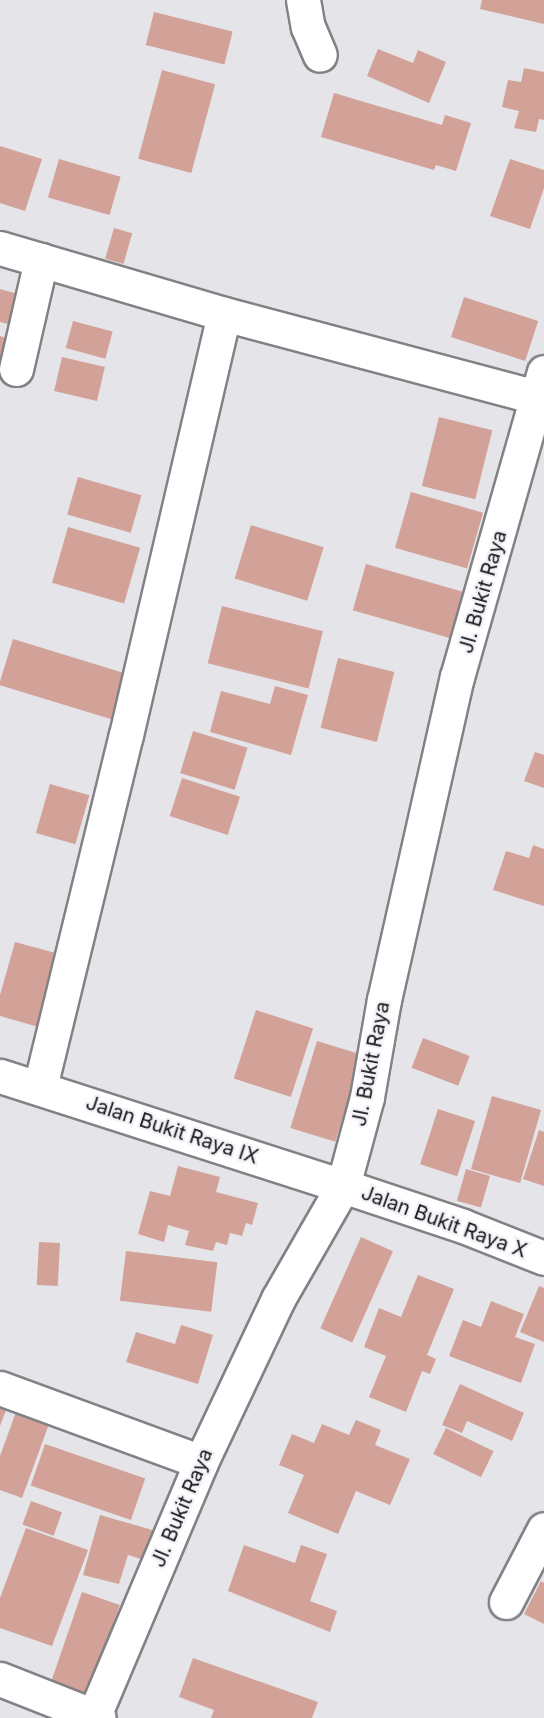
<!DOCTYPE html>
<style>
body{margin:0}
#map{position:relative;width:544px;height:1718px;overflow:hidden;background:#e5e4e9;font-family:Inter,sans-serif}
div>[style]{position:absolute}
.building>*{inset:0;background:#d2a299;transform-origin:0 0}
.roads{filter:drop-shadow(2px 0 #828186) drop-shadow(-2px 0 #828186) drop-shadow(0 2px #828186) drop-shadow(0 -2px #828186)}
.minor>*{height:33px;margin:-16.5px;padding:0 16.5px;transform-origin:16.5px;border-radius:16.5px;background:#fff}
span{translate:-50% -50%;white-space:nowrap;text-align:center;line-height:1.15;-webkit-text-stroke:4.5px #f3f1f7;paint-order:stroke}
.street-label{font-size:20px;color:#161618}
</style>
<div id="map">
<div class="building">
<i style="clip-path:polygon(482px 0,544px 0,544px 24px,480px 9px)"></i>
<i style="left:154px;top:12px;width:81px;height:34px;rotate:14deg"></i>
<i style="clip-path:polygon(378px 49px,413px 63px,418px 50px,446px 62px,429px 103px,367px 76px)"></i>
<i style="clip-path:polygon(524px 68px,544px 72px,544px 120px,539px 119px,536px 132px,514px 128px,519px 111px,502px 107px,508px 80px,521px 82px)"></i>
<i style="left:162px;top:70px;width:55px;height:92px;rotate:15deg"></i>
<i style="clip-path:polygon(334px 93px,442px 125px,445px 115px,471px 123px,456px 171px,436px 165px,434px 170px,321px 137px)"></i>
<i style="clip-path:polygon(0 146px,42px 159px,25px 211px,0 203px)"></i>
<i style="left:59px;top:159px;width:64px;height:40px;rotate:16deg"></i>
<i style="clip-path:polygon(510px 159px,544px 170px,544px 188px,530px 229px,490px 216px)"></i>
<i style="left:114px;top:228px;width:19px;height:32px;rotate:16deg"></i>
<i style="clip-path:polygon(0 289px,25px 296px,16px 326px,0 322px)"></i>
<i style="left:464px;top:297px;width:78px;height:42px;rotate:18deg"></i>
<i style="left:73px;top:321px;width:41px;height:28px;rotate:15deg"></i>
<i style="clip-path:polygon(0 336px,11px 340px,1px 377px,0 377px)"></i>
<i style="left:62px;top:357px;width:44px;height:35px;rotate:13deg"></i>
<i style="left:439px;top:417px;width:55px;height:71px;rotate:14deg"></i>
<i style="left:78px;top:477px;width:66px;height:39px;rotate:16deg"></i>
<i style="left:411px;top:492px;width:75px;height:58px;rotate:16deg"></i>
<i style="left:251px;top:525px;width:76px;height:56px;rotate:17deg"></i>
<i style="left:68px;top:527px;width:75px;height:58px;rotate:16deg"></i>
<i style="left:366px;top:564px;width:108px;height:48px;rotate:16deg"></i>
<i style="left:222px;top:606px;width:104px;height:59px;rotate:14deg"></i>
<i style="left:13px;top:639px;width:122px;height:48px;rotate:17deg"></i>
<i style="left:338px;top:658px;width:58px;height:72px;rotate:14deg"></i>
<i style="clip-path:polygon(275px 686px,308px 695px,291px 755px,210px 732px,221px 691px,270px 704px)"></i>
<i style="left:193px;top:731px;width:57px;height:44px;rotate:17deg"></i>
<i style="clip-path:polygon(535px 752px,544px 755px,544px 788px,524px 781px)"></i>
<i style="left:182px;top:778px;width:61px;height:40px;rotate:18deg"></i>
<i style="left:50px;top:784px;width:41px;height:51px;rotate:16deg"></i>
<i style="clip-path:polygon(533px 845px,544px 849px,544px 906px,493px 890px,506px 851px,529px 858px)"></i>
<i style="clip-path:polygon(15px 942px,63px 955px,42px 1028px,0 1016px,0 995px)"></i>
<i style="left:256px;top:1010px;width:60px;height:72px;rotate:18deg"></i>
<i style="left:423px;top:1038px;width:50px;height:32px;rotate:21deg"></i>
<i style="left:317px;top:1041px;width:47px;height:91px;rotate:17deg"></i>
<i style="left:492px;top:1096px;width:51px;height:76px;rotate:16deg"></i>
<i style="left:438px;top:1109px;width:39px;height:58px;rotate:18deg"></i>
<i style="clip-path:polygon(539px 1130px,544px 1132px,544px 1186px,523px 1179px)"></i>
<i style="clip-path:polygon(178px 1166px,220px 1177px,216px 1192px,258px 1203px,252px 1225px,246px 1223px,242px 1236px,230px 1233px,227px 1245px,216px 1242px,213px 1251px,185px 1245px,189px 1231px,168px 1225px,164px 1242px,138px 1234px,150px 1191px,170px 1196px)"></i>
<i style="left:466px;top:1169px;width:25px;height:33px;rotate:16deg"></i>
<i style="left:361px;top:1237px;width:35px;height:100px;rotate:24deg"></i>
<i style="left:39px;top:1242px;width:21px;height:43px;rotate:3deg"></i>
<i style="left:126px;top:1251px;width:92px;height:50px;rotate:7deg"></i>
<i style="clip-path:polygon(418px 1275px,454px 1289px,427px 1355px,436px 1359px,430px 1374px,422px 1371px,406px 1412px,369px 1397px,386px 1356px,364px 1347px,379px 1308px,401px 1317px)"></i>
<i style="clip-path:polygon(539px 1286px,544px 1288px,544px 1342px,520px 1332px)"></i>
<i style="clip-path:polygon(491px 1301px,524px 1314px,515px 1337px,535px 1344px,521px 1383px,449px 1356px,463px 1320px,481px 1327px)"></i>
<i style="clip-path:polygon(181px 1325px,213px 1335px,198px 1384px,126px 1362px,136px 1332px,175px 1344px)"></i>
<i style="clip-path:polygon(460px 1384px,524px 1413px,512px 1441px,467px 1421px,462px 1433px,442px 1425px)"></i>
<i style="clip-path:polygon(0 1408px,6px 1410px,0 1426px)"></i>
<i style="clip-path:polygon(16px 1412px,49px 1424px,22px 1498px,0 1490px,0 1456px)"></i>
<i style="clip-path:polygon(356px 1420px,381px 1430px,375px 1445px,410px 1459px,390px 1505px,356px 1491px,338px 1534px,288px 1513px,304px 1475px,279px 1465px,292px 1434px,314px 1443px,322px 1424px,349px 1435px)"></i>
<i style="left:446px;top:1428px;width:53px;height:29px;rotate:26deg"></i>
<i style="left:45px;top:1444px;width:106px;height:44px;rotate:19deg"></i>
<i style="left:31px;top:1501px;width:33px;height:25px;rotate:20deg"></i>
<i style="clip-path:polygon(100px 1515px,163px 1533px,154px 1563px,128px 1555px,119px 1584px,83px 1575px)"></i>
<i style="clip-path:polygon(26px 1528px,88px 1550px,52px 1646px,0 1628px,0 1598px)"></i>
<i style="clip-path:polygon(244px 1545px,295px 1563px,301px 1545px,327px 1554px,310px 1601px,337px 1611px,330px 1632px,228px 1591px)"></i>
<i style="clip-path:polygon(541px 1581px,544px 1583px,544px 1624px,524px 1614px)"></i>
<i style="left:82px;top:1592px;width:40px;height:96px;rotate:19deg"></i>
<i style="clip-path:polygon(193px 1658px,318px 1702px,312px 1718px,211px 1718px,214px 1710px,179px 1697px)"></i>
</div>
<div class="roads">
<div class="minor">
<i style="left:303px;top:0;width:27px;rotate:80deg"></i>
<i style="left:308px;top:27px;width:30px;rotate:67deg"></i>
<i style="left:0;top:248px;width:234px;rotate:16.4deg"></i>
<i style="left:224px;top:314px;width:324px;rotate:14.9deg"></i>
<i style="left:16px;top:369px;width:112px;rotate:-77.1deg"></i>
<i style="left:0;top:1076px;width:360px;rotate:17.8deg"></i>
<i style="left:343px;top:1186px;width:126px;rotate:18.4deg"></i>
<i style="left:463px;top:1226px;width:87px;rotate:21.6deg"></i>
<i style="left:40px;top:1087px;width:362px;rotate:-76.3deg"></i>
<i style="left:126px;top:735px;width:432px;rotate:-76.9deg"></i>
<i style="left:0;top:1388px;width:214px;rotate:20.2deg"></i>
<i style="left:506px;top:1602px;width:82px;rotate:-62.5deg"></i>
<i style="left:0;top:1679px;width:106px;rotate:21.5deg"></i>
<i style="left:93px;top:1718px;width:278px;rotate:-67.1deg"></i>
<i style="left:201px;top:1462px;width:180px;rotate:-64.7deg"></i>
<i style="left:278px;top:1299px;width:130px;rotate:-60.1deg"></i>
<i style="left:343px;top:1186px;width:92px;rotate:-74.9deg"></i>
<i style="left:367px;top:1097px;width:98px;rotate:-80.1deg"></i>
<i style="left:384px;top:1000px;width:331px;rotate:-77.3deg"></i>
<i style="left:457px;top:677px;width:317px;rotate:-74.1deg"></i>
</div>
</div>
<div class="street-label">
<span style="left:483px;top:592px;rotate:-74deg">Jl. Bukit Raya</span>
<span style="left:371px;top:1064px;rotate:-79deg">Jl. Bukit Raya</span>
<span style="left:172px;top:1130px;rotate:18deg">Jalan Bukit Raya IX</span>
<span style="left:444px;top:1222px;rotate:20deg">Jalan Bukit Raya X</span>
<span style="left:182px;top:1508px;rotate:-67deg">Jl. Bukit Raya</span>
</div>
</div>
